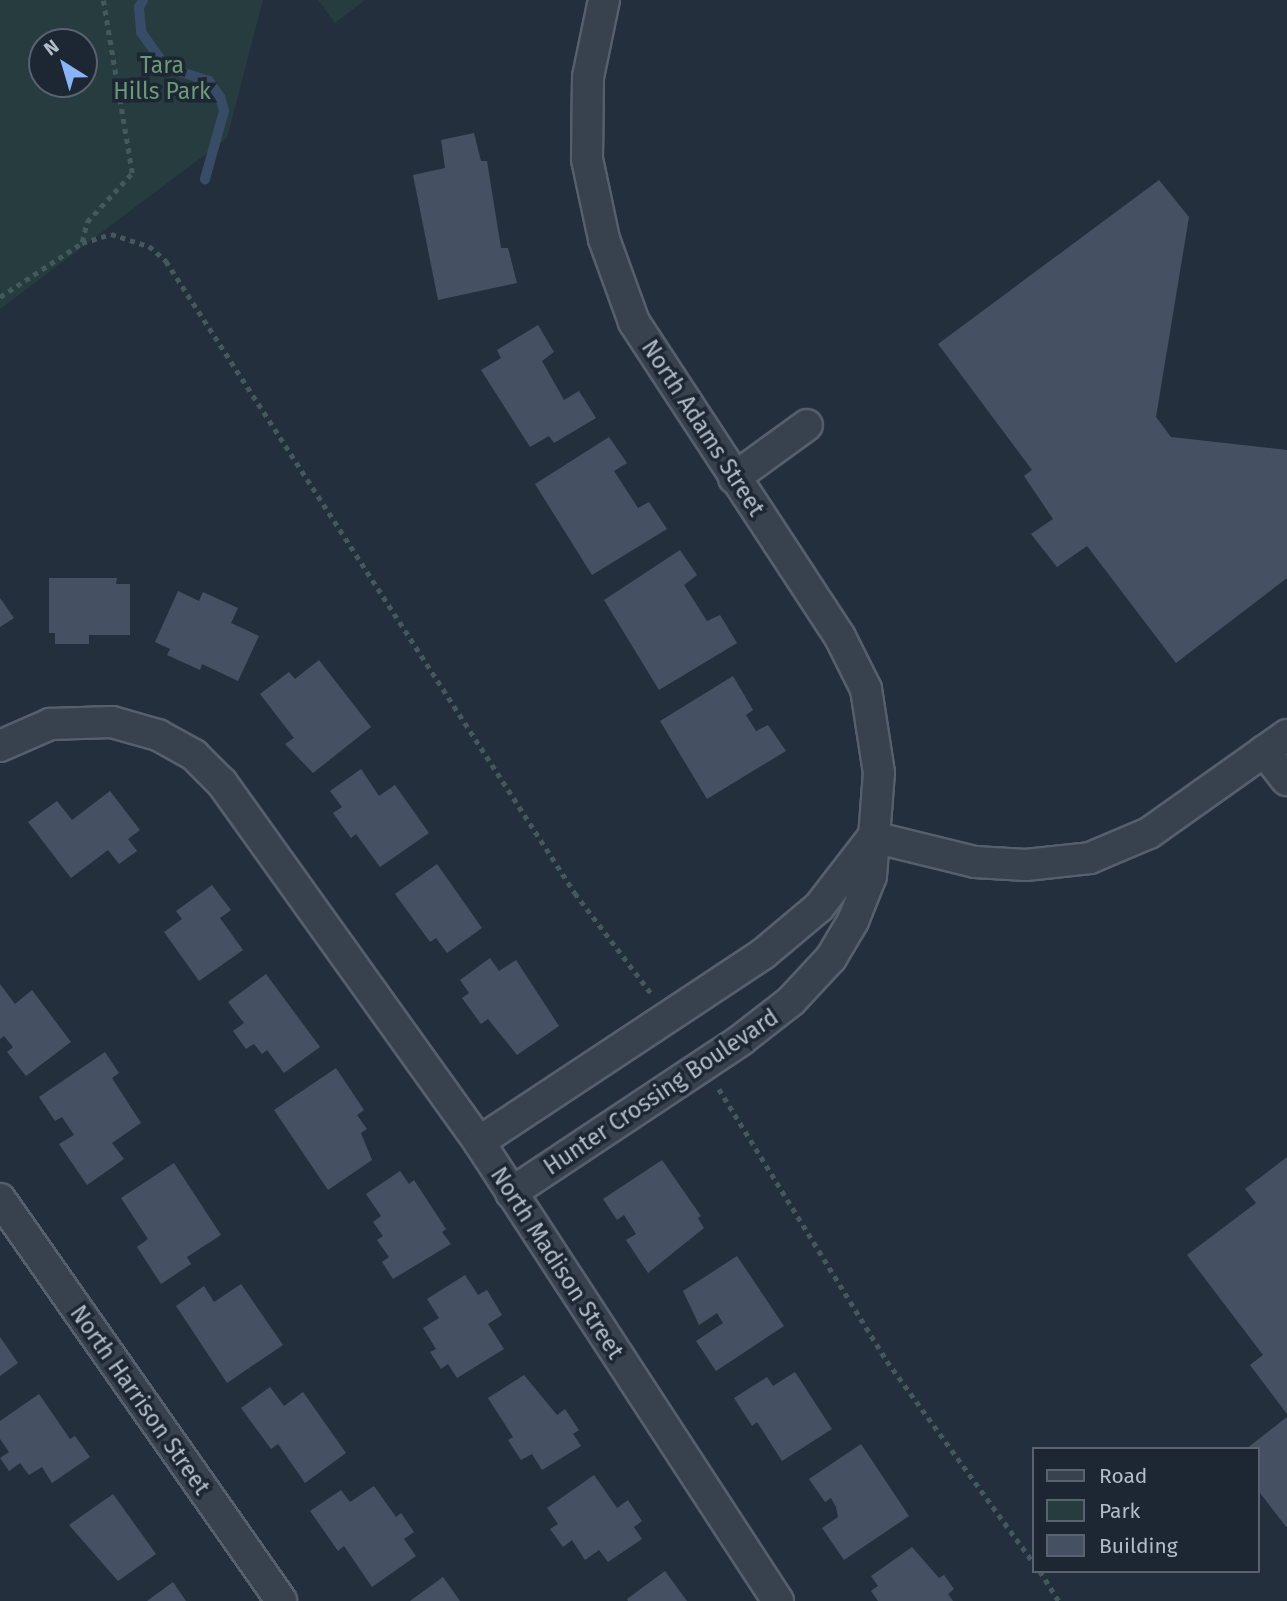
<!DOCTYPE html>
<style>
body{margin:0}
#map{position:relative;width:1287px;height:1601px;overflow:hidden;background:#242f3e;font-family:"Fira Sans",sans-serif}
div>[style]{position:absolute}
.green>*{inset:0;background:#263c3f}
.stream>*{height:10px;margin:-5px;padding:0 5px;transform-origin:5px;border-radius:5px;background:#394c67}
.building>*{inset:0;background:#455162}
.path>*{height:4.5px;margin-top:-2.25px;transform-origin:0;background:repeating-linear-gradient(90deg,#44595c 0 5px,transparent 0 10px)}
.roads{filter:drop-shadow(2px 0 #565f6c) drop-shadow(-2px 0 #565f6c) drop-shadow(0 2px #565f6c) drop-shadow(0 -2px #565f6c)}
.minor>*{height:30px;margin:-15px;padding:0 15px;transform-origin:15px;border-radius:15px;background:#38414e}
span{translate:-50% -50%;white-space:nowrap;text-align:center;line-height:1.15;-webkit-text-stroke:7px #1d2633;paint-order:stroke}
.park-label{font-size:23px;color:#6b9a76}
.street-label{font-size:23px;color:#b4bcc9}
.legend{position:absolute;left:1032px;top:1447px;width:228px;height:126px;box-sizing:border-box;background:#1d2633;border:2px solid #59626f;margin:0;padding:9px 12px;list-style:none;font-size:21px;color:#b4bcc9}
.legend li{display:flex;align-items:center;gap:14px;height:35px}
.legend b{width:35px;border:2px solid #59626f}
.north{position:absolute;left:28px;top:28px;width:70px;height:70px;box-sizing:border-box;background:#1d2633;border:2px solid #59626f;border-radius:50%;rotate:323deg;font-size:19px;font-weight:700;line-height:28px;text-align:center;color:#b4bcc9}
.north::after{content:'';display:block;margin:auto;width:24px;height:32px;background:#8ab4f8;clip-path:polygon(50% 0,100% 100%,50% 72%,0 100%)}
</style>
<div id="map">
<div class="green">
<i style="clip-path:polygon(evenodd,0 0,263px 0,227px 138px,0 309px,0 0,84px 42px,84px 84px,42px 84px,42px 42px,84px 42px)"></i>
<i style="clip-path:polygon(318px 0,365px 0,335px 23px)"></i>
</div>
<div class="stream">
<i style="left:143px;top:0;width:8px;rotate:120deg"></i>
<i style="left:139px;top:7px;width:25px;rotate:85deg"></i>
<i style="left:141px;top:32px;width:43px;rotate:54.5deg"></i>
<i style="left:166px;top:67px;width:45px;rotate:18deg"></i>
<i style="left:209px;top:81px;width:19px;rotate:55deg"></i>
<i style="left:220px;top:97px;width:15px;rotate:74deg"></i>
<i style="left:224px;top:111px;width:71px;rotate:105.6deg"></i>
</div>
<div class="building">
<i style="clip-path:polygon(474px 133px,481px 161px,487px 161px,501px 248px,508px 248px,517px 283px,438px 300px,413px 175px,445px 168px,441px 140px)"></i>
<i style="clip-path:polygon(1159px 180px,1189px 217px,1156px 417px,1171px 437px,1287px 450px,1287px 578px,1176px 663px,1087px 546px,1057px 567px,1031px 534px,1053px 519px,1024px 476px,1032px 470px,938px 344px)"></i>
<i style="clip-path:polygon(538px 325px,554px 352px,542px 361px,564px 400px,579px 391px,596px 418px,554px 443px,549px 436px,530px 447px,481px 370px,501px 358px,497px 350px)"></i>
<i style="clip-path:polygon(609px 437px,627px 463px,614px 471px,638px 508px,649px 502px,667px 529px,592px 575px,535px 484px)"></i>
<i style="clip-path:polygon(680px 550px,697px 575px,684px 585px,707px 621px,720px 615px,737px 643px,659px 690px,604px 600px)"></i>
<i style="clip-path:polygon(49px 578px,117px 578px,116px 584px,130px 584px,130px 635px,89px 635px,89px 644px,55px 644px,55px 633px,49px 633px)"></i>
<i style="clip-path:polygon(178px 591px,199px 601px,203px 592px,238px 608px,231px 623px,259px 636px,238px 681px,202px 664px,200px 670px,167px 655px,170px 649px,155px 642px)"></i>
<i style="clip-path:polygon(0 598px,14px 618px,0 627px)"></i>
<i style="clip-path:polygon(319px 660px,371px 727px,313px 773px,285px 744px,294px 738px,260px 694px,289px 672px,295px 679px)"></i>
<i style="clip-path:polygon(733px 676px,753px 710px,746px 715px,756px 731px,768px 725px,786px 751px,707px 799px,660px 721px)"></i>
<i style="clip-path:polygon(361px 769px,379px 796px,395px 785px,429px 833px,380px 867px,356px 834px,351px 838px,333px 813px,342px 807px,330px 791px)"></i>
<i style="clip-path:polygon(110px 791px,140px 830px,128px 839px,137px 851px,119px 864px,108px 850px,71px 878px,28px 822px,57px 801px,72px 820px)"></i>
<i style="clip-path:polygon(437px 864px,482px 928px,447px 953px,436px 938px,430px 942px,395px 894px)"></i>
<i style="clip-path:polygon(212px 885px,231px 910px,220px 918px,243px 950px,199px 981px,164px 932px,182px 919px,176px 911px)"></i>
<i style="clip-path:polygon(490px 958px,499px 971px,516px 960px,559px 1026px,517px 1055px,488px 1019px,481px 1024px,462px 998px,469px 993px,460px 980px)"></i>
<i style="clip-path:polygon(266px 974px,320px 1047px,284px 1073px,267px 1050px,262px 1054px,254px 1044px,246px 1049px,233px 1031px,244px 1023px,228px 1002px)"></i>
<i style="clip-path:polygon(0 984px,15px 1004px,32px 990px,71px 1042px,26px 1076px,7px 1052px,13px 1047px,4px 1036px,0 1039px)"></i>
<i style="clip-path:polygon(105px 1052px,119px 1073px,112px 1078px,141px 1123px,112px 1143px,124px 1159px,87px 1185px,59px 1144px,74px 1135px,62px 1117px,55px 1121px,39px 1097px)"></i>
<i style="clip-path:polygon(336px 1068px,364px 1110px,357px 1115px,367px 1129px,361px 1133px,372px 1160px,328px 1190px,274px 1110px)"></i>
<i style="clip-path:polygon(1287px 1157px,1287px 1414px,1250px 1365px,1263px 1355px,1187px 1255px,1256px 1203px,1245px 1189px)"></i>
<i style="clip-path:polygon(662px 1160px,701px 1216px,698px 1218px,704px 1228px,648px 1273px,626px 1240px,636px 1234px,624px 1215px,617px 1220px,603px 1199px)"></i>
<i style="clip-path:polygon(174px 1163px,221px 1235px,187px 1257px,191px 1264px,161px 1284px,137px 1247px,148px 1239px,121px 1198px)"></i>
<i style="clip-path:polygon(400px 1171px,409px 1184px,414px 1180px,446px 1229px,442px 1232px,451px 1244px,393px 1279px,382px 1262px,389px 1257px,377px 1240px,383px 1236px,373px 1222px,381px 1216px,366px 1194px)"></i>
<i style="clip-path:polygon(737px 1256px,784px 1326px,716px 1371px,696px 1341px,723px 1323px,717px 1313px,699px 1325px,683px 1291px)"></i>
<i style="clip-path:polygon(465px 1275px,478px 1295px,487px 1290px,502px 1315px,488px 1324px,504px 1349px,457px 1378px,448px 1364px,441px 1369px,430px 1352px,436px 1349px,423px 1328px,439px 1318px,427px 1299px)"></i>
<i style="clip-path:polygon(241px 1284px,283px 1345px,227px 1383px,176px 1306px,204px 1286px,214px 1302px)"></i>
<i style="clip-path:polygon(0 1337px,18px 1363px,0 1376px)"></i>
<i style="clip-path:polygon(795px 1372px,832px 1429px,782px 1461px,757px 1422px,752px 1426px,734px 1398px,767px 1377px,773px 1386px)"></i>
<i style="clip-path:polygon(524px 1375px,557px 1415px,565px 1409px,579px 1430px,573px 1434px,581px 1446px,542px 1470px,532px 1454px,521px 1460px,508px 1440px,513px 1437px,488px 1398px)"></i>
<i style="clip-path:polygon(270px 1387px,284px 1406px,303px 1392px,346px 1453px,305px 1483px,278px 1444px,271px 1449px,241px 1408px)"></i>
<i style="clip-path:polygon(39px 1394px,70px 1439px,75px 1436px,90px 1457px,52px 1483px,42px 1467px,29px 1475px,20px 1463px,9px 1471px,0 1458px,9px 1452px,0 1439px,0 1421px)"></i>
<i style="clip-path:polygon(1287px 1417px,1287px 1528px,1257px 1489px,1257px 1449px,1246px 1449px)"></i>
<i style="clip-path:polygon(861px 1444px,909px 1516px,844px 1560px,822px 1528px,838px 1517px,836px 1507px,831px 1498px,825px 1502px,809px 1479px)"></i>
<i style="clip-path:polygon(594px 1475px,617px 1508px,628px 1500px,642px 1521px,634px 1527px,642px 1539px,608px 1562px,599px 1550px,585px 1560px,572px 1540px,563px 1547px,550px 1529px,558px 1524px,547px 1508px)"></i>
<i style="clip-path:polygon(374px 1486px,396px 1517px,401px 1513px,414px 1532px,404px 1539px,416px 1556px,372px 1587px,344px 1546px,338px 1551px,310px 1511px,341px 1490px,350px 1502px)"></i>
<i style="clip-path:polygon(113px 1494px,156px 1554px,118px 1581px,69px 1525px)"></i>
<i style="clip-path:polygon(912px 1547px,939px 1578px,944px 1575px,954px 1589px,948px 1594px,953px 1601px,878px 1601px,871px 1591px,878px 1586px,871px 1576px)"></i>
<i style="clip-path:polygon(665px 1571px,687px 1601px,628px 1601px,627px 1599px)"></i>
<i style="clip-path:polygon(443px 1577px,460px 1601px,410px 1601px)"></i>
<i style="clip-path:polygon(173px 1582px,186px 1601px,147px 1601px)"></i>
</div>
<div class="path">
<i style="left:82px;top:242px;width:21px;rotate:-76deg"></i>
<i style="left:87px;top:222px;width:67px;rotate:-47.4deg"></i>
<i style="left:132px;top:173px;width:175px;rotate:-99.5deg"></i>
<i style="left:0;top:297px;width:98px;rotate:-33.4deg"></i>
<i style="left:82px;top:243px;width:30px;rotate:-17deg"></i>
<i style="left:111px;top:234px;width:40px;rotate:18deg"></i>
<i style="left:149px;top:246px;width:23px;rotate:41deg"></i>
<i style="left:166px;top:261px;width:753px;rotate:57.09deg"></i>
<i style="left:575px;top:893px;width:126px;rotate:52.8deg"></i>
<i style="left:719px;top:1089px;width:320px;rotate:58.3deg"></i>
<i style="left:887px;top:1361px;width:248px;rotate:54deg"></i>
<i style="left:1040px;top:1571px;width:36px;rotate:58deg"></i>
</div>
<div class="roads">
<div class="minor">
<i style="left:734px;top:478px;width:90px;rotate:-36deg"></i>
<i style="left:0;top:746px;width:55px;rotate:-23.7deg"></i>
<i style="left:50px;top:724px;width:62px;rotate:-1.8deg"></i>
<i style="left:112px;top:722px;width:48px;rotate:15.8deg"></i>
<i style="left:158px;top:735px;width:41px;rotate:29.1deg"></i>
<i style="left:194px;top:755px;width:40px;rotate:45deg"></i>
<i style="left:222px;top:783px;width:442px;rotate:54.4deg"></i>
<i style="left:479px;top:1142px;width:548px;rotate:56.92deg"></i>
<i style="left:1264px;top:751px;width:37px;rotate:52deg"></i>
<i style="left:873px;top:837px;width:105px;rotate:13.8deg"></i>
<i style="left:975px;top:862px;width:51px;rotate:3.4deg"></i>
<i style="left:1026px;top:865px;width:64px;rotate:-6.2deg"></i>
<i style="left:1090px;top:858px;width:64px;rotate:-23deg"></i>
<i style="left:1149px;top:833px;width:169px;rotate:-35.4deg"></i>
<i style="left:479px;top:1142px;width:341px;rotate:-33.5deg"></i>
<i style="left:763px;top:954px;width:73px;rotate:-40deg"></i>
<i style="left:819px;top:907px;width:88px;rotate:-52.4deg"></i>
<i style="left:511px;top:1193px;width:276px;rotate:-33.6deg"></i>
<i style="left:741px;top:1040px;width:63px;rotate:-38deg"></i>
<i style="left:791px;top:1001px;width:59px;rotate:-47.1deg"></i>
<i style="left:831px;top:958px;width:43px;rotate:-59.3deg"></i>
<i style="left:853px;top:921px;width:48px;rotate:-68.2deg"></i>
<i style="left:871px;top:876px;width:103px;rotate:-85.6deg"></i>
<i style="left:879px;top:773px;width:85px;rotate:-98.8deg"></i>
<i style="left:866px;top:689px;width:58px;rotate:-116.6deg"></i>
<i style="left:840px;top:637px;width:376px;rotate:-123.2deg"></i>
<i style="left:634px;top:322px;width:88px;rotate:-109.9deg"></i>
<i style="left:604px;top:239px;width:82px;rotate:-102deg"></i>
<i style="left:587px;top:159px;width:82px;rotate:-89.3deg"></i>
<i style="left:588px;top:77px;width:79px;rotate:-78.3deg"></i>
<i style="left:0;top:1199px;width:490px;rotate:55deg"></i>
</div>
</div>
<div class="park-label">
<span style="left:162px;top:78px">Tara<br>Hills Park</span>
</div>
<div class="street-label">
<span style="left:703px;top:428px;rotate:57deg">North Adams Street</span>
<span style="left:661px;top:1092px;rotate:-34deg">Hunter Crossing Boulevard</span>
<span style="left:557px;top:1263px;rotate:57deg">North Madison Street</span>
<span style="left:140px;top:1400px;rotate:55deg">North Harrison Street</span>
</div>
<ul class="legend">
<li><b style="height:9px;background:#38414e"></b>Road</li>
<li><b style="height:19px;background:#263c3f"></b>Park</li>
<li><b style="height:19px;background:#455162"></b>Building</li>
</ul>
<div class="north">N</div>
</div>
